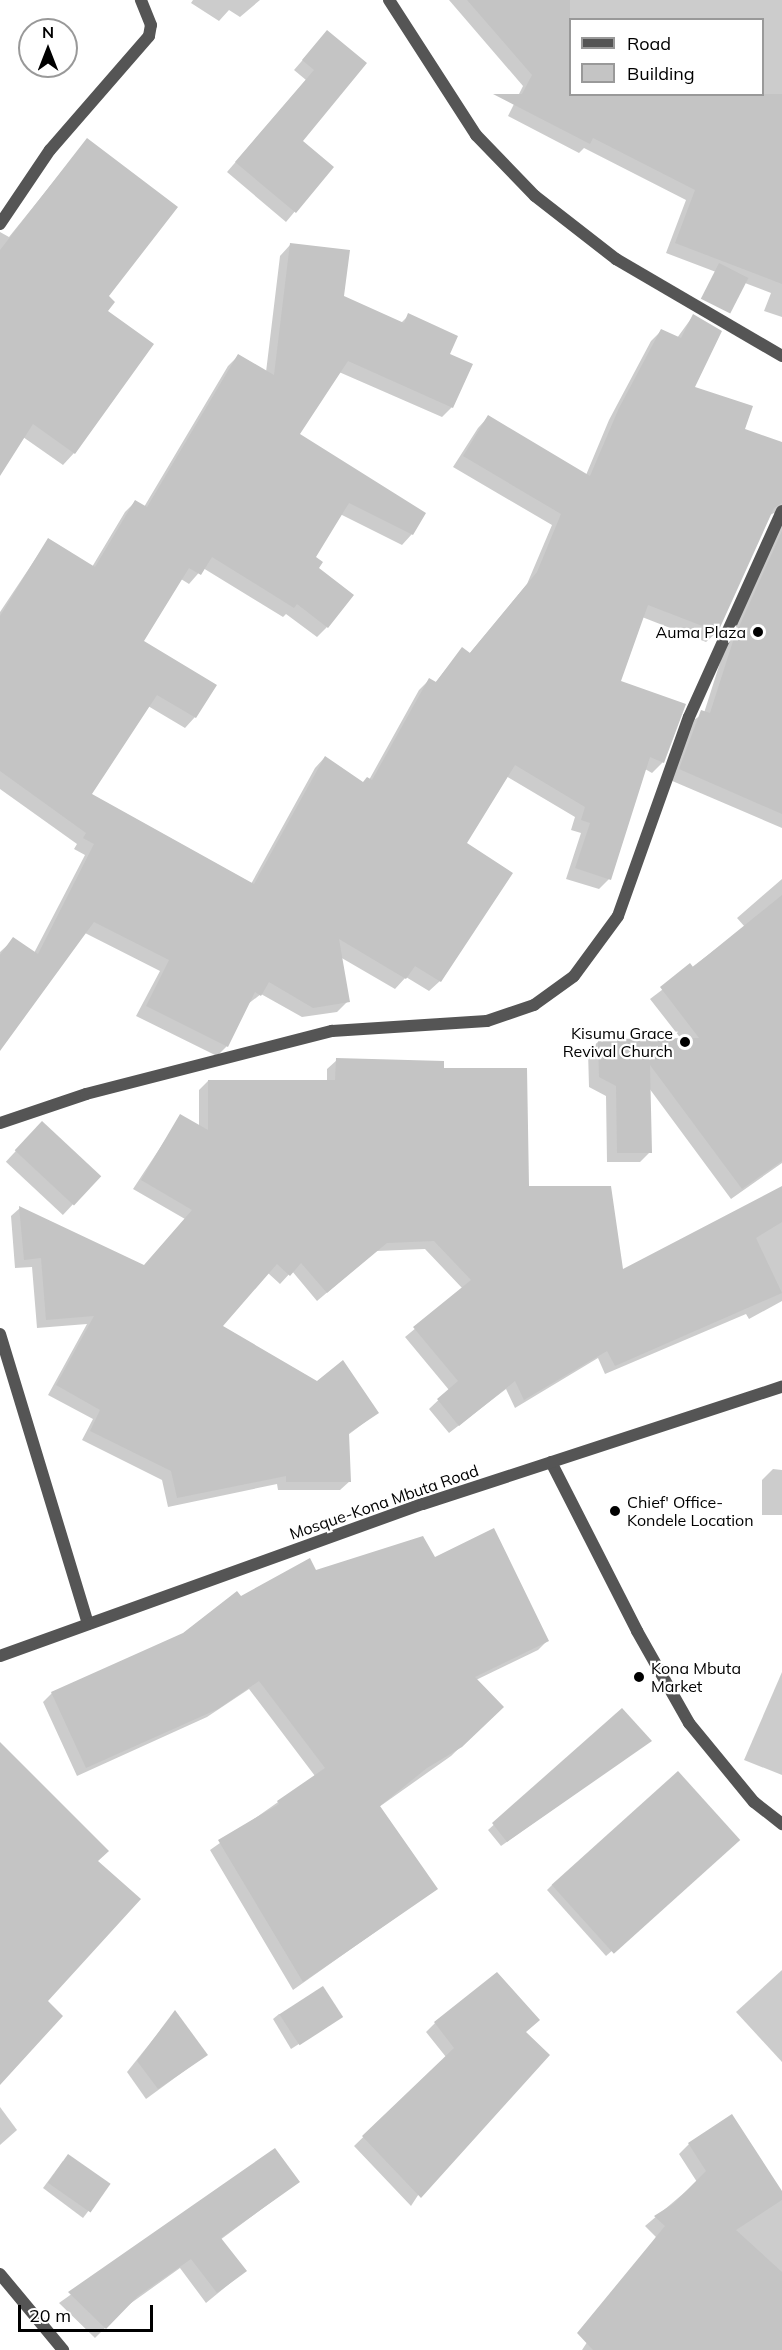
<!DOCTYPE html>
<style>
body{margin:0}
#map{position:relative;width:782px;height:2350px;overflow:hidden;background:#fff;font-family:Mulish,sans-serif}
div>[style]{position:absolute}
.shadow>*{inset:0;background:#0003;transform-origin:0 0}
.building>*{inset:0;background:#c4c4c4;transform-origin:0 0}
.minor>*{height:12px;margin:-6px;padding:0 6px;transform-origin:6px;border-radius:6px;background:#555}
.tertiary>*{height:12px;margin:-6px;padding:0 6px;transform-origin:6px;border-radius:6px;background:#555}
.dots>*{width:16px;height:16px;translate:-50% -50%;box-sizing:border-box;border:3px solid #fff;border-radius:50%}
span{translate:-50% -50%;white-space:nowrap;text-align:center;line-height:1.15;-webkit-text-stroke:4.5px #fff;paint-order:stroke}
.poi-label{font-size:16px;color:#000}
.right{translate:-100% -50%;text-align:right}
.left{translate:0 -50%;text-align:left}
.street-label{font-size:16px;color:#000}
.legend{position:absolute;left:569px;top:18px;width:195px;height:78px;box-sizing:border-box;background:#fff;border:2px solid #999;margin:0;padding:8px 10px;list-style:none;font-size:18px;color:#000}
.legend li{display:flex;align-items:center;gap:12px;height:30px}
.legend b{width:30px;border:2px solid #999}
.north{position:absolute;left:18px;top:18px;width:60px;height:60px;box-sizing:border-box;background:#fff;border:2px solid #999;border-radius:50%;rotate:0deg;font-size:16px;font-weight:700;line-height:24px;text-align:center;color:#000}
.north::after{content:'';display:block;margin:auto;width:21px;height:27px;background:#000;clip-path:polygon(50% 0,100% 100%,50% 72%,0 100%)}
.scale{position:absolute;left:18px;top:2305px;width:135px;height:27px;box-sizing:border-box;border:3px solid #000;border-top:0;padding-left:8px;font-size:18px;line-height:21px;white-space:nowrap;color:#000;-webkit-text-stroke:4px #fff;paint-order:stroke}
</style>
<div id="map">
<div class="shadow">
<i style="clip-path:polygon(193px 0,260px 0,240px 17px,229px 10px,219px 21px,191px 3px)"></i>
<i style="clip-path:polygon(evenodd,449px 0,782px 0,782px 317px,764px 311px,771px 293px,666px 253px,686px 200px,584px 148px,579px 153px,508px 116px,523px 86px,449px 0,570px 20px,762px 20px,762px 94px,570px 94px,570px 20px)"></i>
<i style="clip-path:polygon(327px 32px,301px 141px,332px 167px,286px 222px,227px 172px,306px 80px,294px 70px)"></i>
<i style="clip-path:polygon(87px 140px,107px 296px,74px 453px,63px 465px,23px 437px,0 446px,0 232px,9px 237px)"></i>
<i style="clip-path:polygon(290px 245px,342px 297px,401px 323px,409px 315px,448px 355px,452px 407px,442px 417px,339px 372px,298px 434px,412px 534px,402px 545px,340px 514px,314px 557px,327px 627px,317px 637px,286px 614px,283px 617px,203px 568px,189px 584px,181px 579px,142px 642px,195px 717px,185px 728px,148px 706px,90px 795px,251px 884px,315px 768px,325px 757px,362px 783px,369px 780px,419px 690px,429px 680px,435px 683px,462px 649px,469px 654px,527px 584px,552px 525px,453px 467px,478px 428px,488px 417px,586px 475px,609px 420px,651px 341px,662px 330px,677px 338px,693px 316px,693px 388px,743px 430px,782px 444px,782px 828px,670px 780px,691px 722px,704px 713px,724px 650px,780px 526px,774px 513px,770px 515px,717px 632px,706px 642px,642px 617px,619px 682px,663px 762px,652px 773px,645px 769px,609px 879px,599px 889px,566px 879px,581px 833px,571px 830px,575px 817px,506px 776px,465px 843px,440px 981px,429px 991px,406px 977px,395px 989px,340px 957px,348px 1001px,337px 1012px,302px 1017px,261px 994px,248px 1004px,227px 1046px,217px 1056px,136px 1016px,160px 971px,85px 933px,0 1048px,0 952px,14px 939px,34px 953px,85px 855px,74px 849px,77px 844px,0 789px,0 612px,48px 540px,92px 567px,125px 512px,135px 502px,144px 507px,228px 366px,238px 356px,266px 372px,280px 256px)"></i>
<i style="clip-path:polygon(782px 879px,782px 1163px,731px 1199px,649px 1088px,650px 1152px,640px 1162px,607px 1162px,606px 1096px,589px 1087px,588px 1051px,599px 1041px,682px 1040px,650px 999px,745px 927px,737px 918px)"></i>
<i style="clip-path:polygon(337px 1060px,442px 1069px,528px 1188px,622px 1271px,782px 1209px,782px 1301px,749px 1319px,746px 1314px,605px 1374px,598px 1358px,515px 1408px,506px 1389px,449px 1433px,429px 1409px,449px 1390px,405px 1337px,463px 1289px,425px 1249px,376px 1251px,317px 1301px,292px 1271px,280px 1284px,268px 1273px,220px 1327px,317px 1383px,377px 1413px,348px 1435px,350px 1481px,340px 1490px,278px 1490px,277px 1484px,168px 1507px,162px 1480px,82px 1440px,93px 1419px,48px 1395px,87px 1324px,37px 1328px,32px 1267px,15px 1268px,11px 1216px,20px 1208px,143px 1267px,185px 1219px,133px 1189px,181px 1116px,199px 1127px,199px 1090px,208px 1081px,327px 1081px,327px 1069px)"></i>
<i style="left:42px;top:1123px;width:78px;height:53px;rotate:43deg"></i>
<i style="clip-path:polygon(773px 1469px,782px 1470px,782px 1515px,762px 1515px,762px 1480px)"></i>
<i style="clip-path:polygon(435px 1559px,547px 1641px,538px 1650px,476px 1680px,502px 1707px,451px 1756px,379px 1807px,436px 1889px,293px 1990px,210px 1850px,315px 1776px,249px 1689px,207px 1717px,77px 1776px,43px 1702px,52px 1693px,184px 1634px,240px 1598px,315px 1572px)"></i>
<i style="clip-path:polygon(782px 1672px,782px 1775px,744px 1760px)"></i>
<i style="clip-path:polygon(622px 1710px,650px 1741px,501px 1846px,488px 1830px)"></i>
<i style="clip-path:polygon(733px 1845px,606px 1956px,547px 1890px,552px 1885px)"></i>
<i style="clip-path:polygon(782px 1970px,782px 2062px,736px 2012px)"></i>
<i style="clip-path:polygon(175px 2012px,206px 2055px,146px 2099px,127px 2072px)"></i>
<i style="clip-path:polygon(279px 2014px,341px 2017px,291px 2049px,273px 2019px)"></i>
<i style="clip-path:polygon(435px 2023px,524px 2032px,411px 2206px,354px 2146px,446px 2057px,426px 2032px)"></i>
<i style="clip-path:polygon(0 2107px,17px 2130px,0 2145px)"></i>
<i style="clip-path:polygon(689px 2144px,782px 2194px,782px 2350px,582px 2350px,656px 2237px,645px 2226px,697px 2182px,679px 2154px)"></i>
<i style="clip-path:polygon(274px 2150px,298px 2182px,220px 2240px,245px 2271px,206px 2303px,180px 2268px,127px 2306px,95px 2338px,59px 2303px)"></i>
<i style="clip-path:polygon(63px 2161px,109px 2184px,83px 2218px,43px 2188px)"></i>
</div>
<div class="building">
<i style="clip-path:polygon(467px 0,570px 0,570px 94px,782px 94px,782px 284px,675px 243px,695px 190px,593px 138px,590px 144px,493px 94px,522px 94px,532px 75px)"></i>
<i style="clip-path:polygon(327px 30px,367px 63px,303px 141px,334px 167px,296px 213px,235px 162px,314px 70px,302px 60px)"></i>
<i style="clip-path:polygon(87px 138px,178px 207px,109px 296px,115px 302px,108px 311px,154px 344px,75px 454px,33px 424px,0 476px,0 250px)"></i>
<i style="clip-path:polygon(290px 243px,350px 250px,344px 296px,404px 323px,408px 313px,458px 336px,450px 354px,473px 364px,453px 408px,348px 361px,300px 434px,426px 513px,413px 535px,349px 503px,316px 557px,323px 562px,319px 568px,354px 595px,328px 628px,297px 604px,294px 608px,212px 557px,201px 575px,189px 568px,144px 641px,217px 685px,196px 718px,157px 695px,92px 794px,254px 884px,325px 756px,363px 782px,367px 777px,372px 780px,429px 678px,436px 682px,462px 647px,470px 653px,537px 572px,561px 514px,463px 456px,488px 415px,590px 476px,619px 408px,661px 329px,681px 338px,693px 314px,722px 331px,695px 387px,753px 406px,745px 429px,782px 442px,782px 503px,774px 508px,718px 632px,648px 605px,621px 681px,686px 704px,664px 763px,650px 757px,611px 880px,575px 868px,590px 823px,581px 820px,585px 807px,515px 765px,467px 843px,513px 873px,441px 982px,415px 966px,406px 979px,339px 939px,350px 1002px,313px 1008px,269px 982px,261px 996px,255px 992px,228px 1047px,146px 1006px,169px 960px,94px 922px,0 1051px,0 955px,13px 937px,38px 954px,94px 844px,83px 838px,86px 833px,0 771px,0 616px,48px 538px,95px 567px,135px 500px,147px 507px,238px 354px,274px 375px)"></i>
<i style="left:719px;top:263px;width:33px;height:40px;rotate:27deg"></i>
<i style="clip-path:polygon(782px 531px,782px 814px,679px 769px,701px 710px,710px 713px,734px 638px)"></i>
<i style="clip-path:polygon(782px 895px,782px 1161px,742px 1189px,650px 1065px,652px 1153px,617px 1153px,616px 1086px,599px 1077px,598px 1039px,699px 1038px,660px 987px,690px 963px,693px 967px)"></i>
<i style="clip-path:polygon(336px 1058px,444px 1061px,444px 1068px,527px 1068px,529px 1186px,611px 1186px,623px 1269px,782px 1186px,782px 1222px,756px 1238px,782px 1293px,615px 1366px,607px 1351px,524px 1400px,515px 1381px,459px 1426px,437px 1399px,458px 1381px,413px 1327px,471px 1280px,434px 1241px,387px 1243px,327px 1293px,301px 1263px,290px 1276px,277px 1264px,223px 1326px,317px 1381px,343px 1360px,379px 1413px,349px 1433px,351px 1482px,286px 1482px,286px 1476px,177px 1498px,171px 1471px,90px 1431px,100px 1410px,56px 1385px,94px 1316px,46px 1320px,41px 1258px,24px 1260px,19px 1206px,144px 1265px,192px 1210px,141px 1180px,180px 1114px,208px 1130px,208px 1080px,335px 1080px)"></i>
<i style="left:42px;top:1121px;width:81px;height:40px;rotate:43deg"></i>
<i style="clip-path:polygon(494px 1528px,549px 1641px,475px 1677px,504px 1707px,462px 1747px,427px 1768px,380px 1806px,438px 1889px,303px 1982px,218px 1840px,279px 1804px,277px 1801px,325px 1768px,259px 1681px,218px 1709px,86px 1768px,51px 1692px,183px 1633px,237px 1591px,241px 1596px,310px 1558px,316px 1570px,423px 1536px,435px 1557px)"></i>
<i style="clip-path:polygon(622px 1708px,652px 1741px,507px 1842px,492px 1823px)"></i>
<i style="clip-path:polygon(0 1742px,109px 1851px,98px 1861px,141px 1899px,48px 2001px,63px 2016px,0 2085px)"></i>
<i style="left:678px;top:1771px;width:93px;height:170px;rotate:48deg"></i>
<i style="clip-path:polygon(497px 1972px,540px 2020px,526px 2032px,550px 2055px,421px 2198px,362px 2136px,454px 2048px,434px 2022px)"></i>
<i style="left:323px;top:1986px;width:37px;height:52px;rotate:57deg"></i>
<i style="clip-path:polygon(175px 2010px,208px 2055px,158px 2089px,137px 2061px)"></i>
<i style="clip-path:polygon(732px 2114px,782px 2191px,782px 2200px,736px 2230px,782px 2272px,782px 2350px,593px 2350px,577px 2333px,665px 2226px,654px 2216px,673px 2204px,706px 2171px,688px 2143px)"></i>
<i style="clip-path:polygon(275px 2148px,300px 2182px,221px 2238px,247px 2271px,217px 2293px,191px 2259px,138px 2296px,106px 2329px,68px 2292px)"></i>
<i style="left:68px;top:2154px;width:52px;height:35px;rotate:35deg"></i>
</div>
<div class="minor">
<i style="left:0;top:224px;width:89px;rotate:-56deg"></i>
<i style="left:50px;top:150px;width:151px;rotate:-49deg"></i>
<i style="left:149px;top:36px;width:11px;rotate:-80deg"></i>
<i style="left:151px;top:25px;width:27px;rotate:-112deg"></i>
<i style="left:0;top:1123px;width:91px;rotate:-18.6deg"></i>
<i style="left:86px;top:1094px;width:254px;rotate:-14.4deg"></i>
<i style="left:332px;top:1031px;width:155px;rotate:-3.7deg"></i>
<i style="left:487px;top:1021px;width:50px;rotate:-18.8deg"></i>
<i style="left:534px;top:1005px;width:49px;rotate:-35.9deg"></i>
<i style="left:574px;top:976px;width:74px;rotate:-53.7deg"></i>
<i style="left:618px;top:916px;width:211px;rotate:-70.4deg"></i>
<i style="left:689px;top:717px;width:226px;rotate:-65.7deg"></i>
<i style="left:0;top:1334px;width:303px;rotate:73.1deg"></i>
<i style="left:551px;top:1462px;width:190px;rotate:63deg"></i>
<i style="left:637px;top:1631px;width:106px;rotate:60.5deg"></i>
<i style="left:689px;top:1723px;width:102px;rotate:50.6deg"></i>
<i style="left:754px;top:1802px;width:36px;rotate:38deg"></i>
<i style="left:0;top:1656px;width:449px;rotate:-19.8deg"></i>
<i style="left:423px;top:1504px;width:378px;rotate:-18.1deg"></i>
<i style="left:0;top:2274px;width:99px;rotate:50.3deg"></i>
</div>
<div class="tertiary">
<i style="left:389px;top:0;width:161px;rotate:57.2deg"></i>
<i style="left:476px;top:135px;width:85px;rotate:46deg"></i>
<i style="left:535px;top:196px;width:103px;rotate:37.9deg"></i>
<i style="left:616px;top:259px;width:192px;rotate:30.3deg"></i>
</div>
<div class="dots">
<i style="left:758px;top:632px;background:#000"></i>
<i style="left:685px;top:1042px;background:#000"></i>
<i style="left:615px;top:1511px;background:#000"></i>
<i style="left:639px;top:1677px;background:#000"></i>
</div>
<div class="poi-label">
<span class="right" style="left:746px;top:632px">Auma Plaza</span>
<span class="right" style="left:673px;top:1042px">Kisumu Grace<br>Revival Church</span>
<span class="left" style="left:627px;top:1511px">Chief' Office-<br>Kondele Location</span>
<span class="left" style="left:651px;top:1677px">Kona Mbuta<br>Market</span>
</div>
<div class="street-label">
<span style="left:384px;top:1502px;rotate:-19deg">Mosque-Kona Mbuta Road</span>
</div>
<ul class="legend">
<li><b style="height:8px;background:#555"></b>Road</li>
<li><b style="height:16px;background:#c4c4c4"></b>Building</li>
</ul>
<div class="north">N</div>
<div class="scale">20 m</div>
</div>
